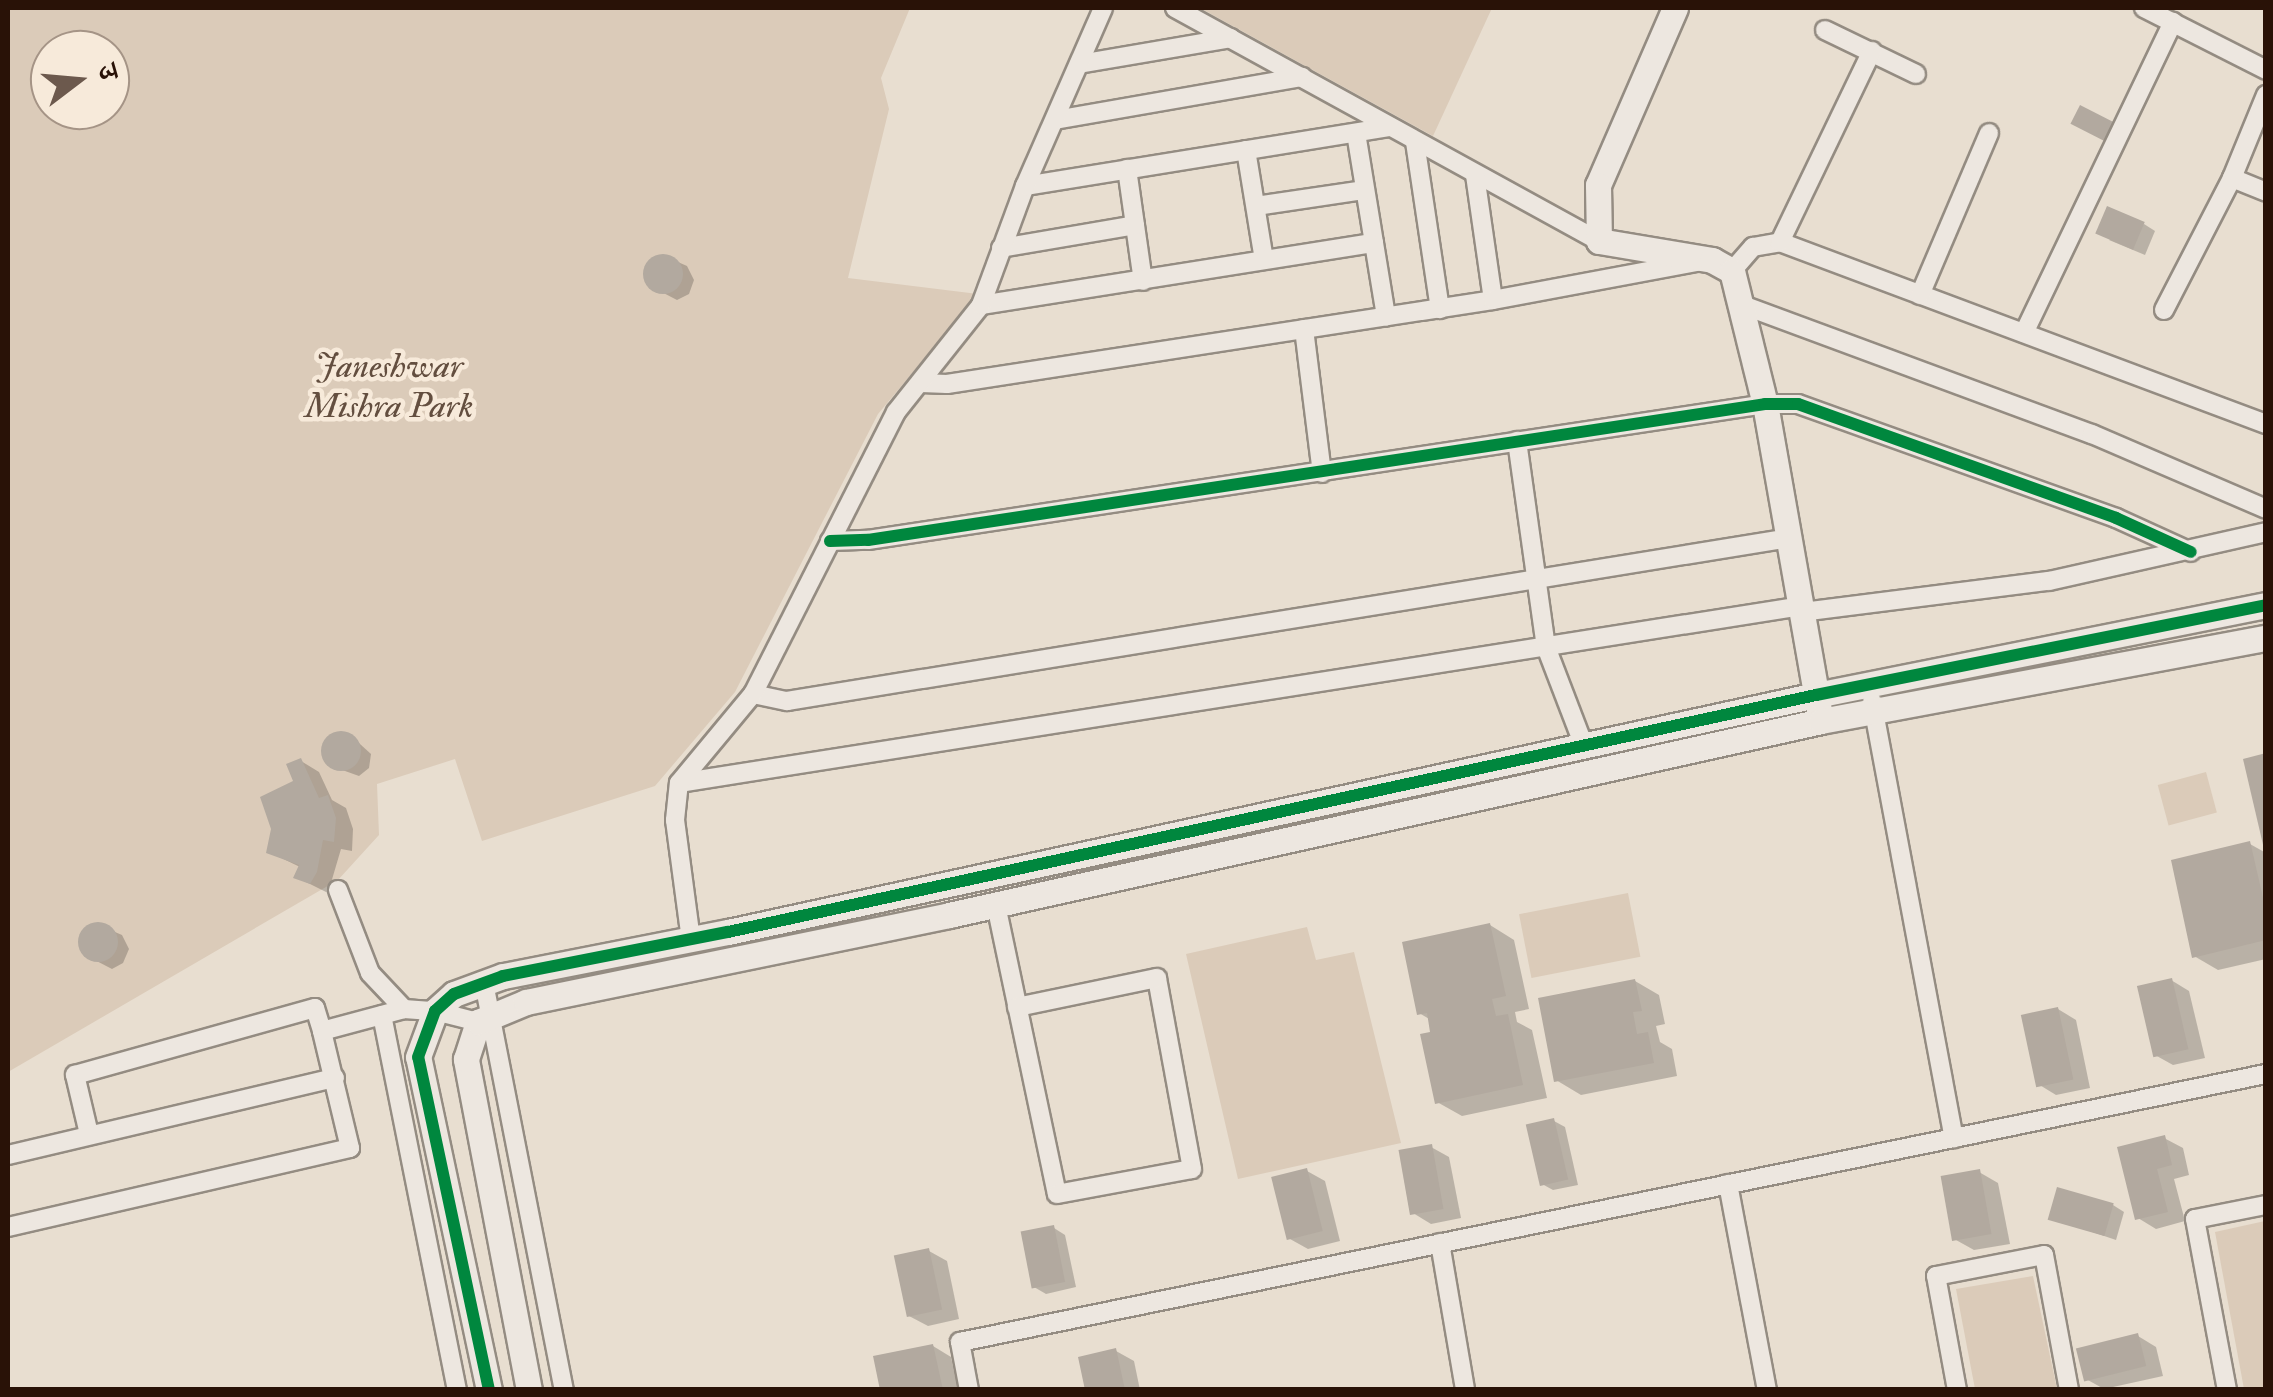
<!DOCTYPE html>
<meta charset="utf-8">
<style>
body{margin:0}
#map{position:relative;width:2273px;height:1397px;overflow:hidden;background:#e8ded0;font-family:"IM FELL Double Pica","Noto Serif Devanagari",serif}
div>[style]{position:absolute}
.green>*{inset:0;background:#dbcbb9;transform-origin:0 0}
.shadow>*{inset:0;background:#0003}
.building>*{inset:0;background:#b2a99f;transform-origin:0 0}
.round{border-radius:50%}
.roads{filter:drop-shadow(2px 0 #948c82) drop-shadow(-2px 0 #948c82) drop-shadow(0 2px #948c82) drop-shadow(0 -2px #948c82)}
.street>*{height:18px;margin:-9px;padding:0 9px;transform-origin:9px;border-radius:9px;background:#ede7e0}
.secondary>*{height:25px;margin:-12.5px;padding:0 12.5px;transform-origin:12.5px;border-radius:12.5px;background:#ede7e0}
.cycleway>*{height:12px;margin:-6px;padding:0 6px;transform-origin:6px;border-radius:6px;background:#00873e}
span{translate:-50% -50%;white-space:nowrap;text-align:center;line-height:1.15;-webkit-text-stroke:9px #f7eada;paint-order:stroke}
.park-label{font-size:35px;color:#634e3f;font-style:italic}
.frame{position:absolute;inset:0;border:10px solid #291207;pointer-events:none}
.north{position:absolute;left:30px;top:30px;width:100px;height:100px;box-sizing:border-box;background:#f7eada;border:2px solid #a59486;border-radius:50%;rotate:74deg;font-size:28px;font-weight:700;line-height:40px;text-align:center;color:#291207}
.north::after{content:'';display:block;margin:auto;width:35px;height:45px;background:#6c594d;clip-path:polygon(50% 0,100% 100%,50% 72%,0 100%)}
</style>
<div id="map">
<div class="green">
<i style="clip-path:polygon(evenodd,8px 8px,910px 8px,881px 78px,889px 109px,848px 278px,978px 294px,878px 414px,735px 692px,655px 786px,482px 841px,455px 759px,377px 784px,379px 835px,338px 880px,8px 1072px,8px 8px,50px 50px,110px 50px,110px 110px,50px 110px,50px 50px)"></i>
<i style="clip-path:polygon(1200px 8px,1492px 8px,1433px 136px)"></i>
<i style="left:2206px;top:772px;width:42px;height:50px;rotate:75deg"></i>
<i style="left:1628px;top:893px;width:65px;height:111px;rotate:79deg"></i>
<i style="clip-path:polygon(1307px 927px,1316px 960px,1354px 952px,1401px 1143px,1238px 1179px,1186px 954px)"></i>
<i style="clip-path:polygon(2265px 1221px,2265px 1389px,2244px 1389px,2215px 1232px)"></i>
<i style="clip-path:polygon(2033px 1276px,2057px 1389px,1975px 1389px,1956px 1289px)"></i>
</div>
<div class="shadow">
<i style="clip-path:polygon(2144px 224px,2155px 231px,2145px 255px,2109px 240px)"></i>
<i style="clip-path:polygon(662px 255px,687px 266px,694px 280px,689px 294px,677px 300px,650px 286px,646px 274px,650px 262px)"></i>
<i style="clip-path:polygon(336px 733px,349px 734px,371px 754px,369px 768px,359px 776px,331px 766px,324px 755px,326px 742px)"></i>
<i style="clip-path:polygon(301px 761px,319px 772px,332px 800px,346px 808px,353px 829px,352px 851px,341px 849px,328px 893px,296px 877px,300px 867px,269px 852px)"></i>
<i style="clip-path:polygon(2250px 844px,2266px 853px,2266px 959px,2218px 970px,2194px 956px)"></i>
<i style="clip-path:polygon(96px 924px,122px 935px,129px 949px,123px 963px,112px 969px,85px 955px,80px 943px,85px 930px)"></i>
<i style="clip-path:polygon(1490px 925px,1514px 940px,1529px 1009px,1515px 1012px,1517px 1022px,1532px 1030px,1547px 1098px,1462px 1116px,1437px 1102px,1433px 1034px,1431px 1020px,1419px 1013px)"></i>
<i style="clip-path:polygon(2171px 980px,2189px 991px,2205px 1058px,2173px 1065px,2155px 1055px)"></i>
<i style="clip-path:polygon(1635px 981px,1659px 995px,1665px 1024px,1656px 1026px,1660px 1042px,1672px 1049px,1677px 1076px,1581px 1095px,1556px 1080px)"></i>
<i style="clip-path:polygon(2058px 1009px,2076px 1020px,2090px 1088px,2056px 1095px,2038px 1084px)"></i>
<i style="clip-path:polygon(1554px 1121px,1565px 1127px,1578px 1185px,1553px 1190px,1542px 1184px)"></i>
<i style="clip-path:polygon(2164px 1138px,2183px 1148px,2189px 1175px,2174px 1179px,2185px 1221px,2156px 1229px,2138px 1218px)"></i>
<i style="clip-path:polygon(1431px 1147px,1449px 1157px,1461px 1218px,1431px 1224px,1413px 1213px)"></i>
<i style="clip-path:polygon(1307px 1171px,1325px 1181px,1340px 1241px,1308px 1249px,1290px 1239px)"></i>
<i style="clip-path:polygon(1979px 1172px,1998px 1183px,2010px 1244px,1974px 1250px,1956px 1240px)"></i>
<i style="clip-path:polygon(2113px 1205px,2124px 1212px,2116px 1240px,2051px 1218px)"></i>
<i style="clip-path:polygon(1054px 1228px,1065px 1235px,1076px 1287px,1046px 1294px,1034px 1287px)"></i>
<i style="clip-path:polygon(929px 1251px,947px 1261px,959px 1319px,928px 1326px,909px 1316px)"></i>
<i style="clip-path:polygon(2138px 1336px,2156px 1347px,2163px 1376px,2104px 1389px,2086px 1379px)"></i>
<i style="clip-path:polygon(933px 1346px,951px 1357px,958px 1390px,883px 1390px)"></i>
<i style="clip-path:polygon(1116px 1351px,1134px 1361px,1140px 1390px,1088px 1390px)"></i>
</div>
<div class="building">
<i style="left:2080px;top:105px;width:38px;height:21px;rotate:27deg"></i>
<i style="left:2107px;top:206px;width:41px;height:30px;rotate:23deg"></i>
<i class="round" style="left:643px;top:254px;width:40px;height:40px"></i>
<i class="round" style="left:321px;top:731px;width:40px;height:40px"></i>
<i style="clip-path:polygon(2266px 753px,2266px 849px,2264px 849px,2243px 759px)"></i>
<i style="clip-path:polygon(301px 758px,319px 798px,328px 795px,336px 818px,334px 842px,323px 840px,317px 872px,310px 884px,293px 878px,299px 865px,266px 853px,271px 829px,260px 797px,293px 781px,286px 764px)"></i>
<i style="clip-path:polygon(2250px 841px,2266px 911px,2266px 940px,2192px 958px,2171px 860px)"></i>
<i class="round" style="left:78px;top:922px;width:40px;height:40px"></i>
<i style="clip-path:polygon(1490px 923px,1506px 996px,1492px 999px,1496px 1016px,1508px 1014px,1523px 1085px,1435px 1104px,1420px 1034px,1430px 1032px,1427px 1013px,1417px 1015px,1402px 942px)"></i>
<i style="left:2172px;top:978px;width:73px;height:36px;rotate:77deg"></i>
<i style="clip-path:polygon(1635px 979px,1642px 1011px,1633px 1012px,1637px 1034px,1648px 1032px,1654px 1063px,1554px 1082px,1538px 998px)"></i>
<i style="left:2058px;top:1007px;width:74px;height:38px;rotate:78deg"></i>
<i style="left:1554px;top:1118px;width:63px;height:29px;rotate:77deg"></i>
<i style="clip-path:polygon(2165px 1135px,2172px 1165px,2157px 1169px,2168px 1212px,2135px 1220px,2117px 1147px)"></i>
<i style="left:1432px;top:1144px;width:66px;height:34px;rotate:80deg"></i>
<i style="left:1307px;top:1168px;width:65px;height:37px;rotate:76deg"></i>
<i style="left:1980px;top:1169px;width:66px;height:40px;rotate:80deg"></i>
<i style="left:2057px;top:1187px;width:59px;height:34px;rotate:16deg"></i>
<i style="left:1054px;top:1225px;width:58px;height:34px;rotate:79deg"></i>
<i style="left:929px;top:1248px;width:63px;height:36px;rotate:78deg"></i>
<i style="left:2138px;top:1333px;width:34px;height:64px;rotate:76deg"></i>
<i style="clip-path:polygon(933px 1344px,943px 1390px,880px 1390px,873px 1356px)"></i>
<i style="clip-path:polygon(1116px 1348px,1125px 1390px,1085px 1390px,1078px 1357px)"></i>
</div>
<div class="roads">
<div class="street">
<i style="left:1175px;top:8px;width:484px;rotate:28.8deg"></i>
<i style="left:2144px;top:8px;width:137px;rotate:26.9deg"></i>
<i style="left:1825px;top:30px;width:101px;rotate:25.8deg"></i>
<i style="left:1079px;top:64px;width:154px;rotate:-9.7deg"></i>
<i style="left:1055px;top:120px;width:251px;rotate:-9.9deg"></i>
<i style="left:1356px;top:133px;width:186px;rotate:80.7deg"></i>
<i style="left:1415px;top:142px;width:169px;rotate:81.5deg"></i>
<i style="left:1246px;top:150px;width:111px;rotate:80.7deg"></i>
<i style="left:1127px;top:169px;width:113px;rotate:81.9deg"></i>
<i style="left:1475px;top:175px;width:126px;rotate:81.8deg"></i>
<i style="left:2232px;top:178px;width:37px;rotate:22deg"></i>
<i style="left:1025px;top:186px;width:370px;rotate:-9.2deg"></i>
<i style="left:1256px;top:206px;width:110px;rotate:-8.4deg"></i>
<i style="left:1780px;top:242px;width:519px;rotate:20.53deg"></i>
<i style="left:1001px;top:248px;width:136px;rotate:-9.7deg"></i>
<i style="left:1732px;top:271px;width:32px;rotate:-49deg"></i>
<i style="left:1753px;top:247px;width:27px;rotate:-10deg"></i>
<i style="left:1780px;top:242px;width:212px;rotate:-64.3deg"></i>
<i style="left:1920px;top:295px;width:176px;rotate:-66.9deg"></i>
<i style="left:1740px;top:304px;width:375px;rotate:20.3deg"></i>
<i style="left:2092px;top:434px;width:189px;rotate:23.3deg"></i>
<i style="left:981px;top:305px;width:398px;rotate:-9deg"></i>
<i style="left:2164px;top:310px;width:148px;rotate:-62.7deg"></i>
<i style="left:2232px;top:178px;width:90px;rotate:-67.7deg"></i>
<i style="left:1304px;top:329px;width:145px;rotate:82.9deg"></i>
<i style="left:2024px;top:333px;width:345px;rotate:-64.4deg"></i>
<i style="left:921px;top:383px;width:26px;rotate:2deg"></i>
<i style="left:947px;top:384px;width:552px;rotate:-8.75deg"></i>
<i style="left:1493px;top:300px;width:208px;rotate:-10.6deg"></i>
<i style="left:1517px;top:441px;width:208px;rotate:82deg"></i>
<i style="left:1546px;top:647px;width:106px;rotate:69deg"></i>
<i style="left:830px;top:541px;width:38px;rotate:-2deg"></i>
<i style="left:868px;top:540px;width:907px;rotate:-8.62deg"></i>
<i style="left:1765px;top:404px;width:33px"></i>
<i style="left:1798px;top:404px;width:338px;rotate:19.7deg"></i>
<i style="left:2116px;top:518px;width:82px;rotate:24.4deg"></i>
<i style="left:1802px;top:612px;width:249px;rotate:-7.2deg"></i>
<i style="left:2049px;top:581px;width:222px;rotate:-12.7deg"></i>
<i style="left:753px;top:694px;width:35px;rotate:12deg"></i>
<i style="left:787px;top:701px;width:1015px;rotate:-9.24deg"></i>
<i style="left:1872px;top:701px;width:445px;rotate:79.4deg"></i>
<i style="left:679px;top:783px;width:1136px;rotate:-8.96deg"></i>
<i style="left:338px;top:890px;width:89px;rotate:68.9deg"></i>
<i style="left:370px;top:973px;width:50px;rotate:46.6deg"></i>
<i style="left:404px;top:1009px;width:31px;rotate:4deg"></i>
<i style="left:435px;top:1011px;width:44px;rotate:14.3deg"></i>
<i style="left:996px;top:905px;width:295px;rotate:78.1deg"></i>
<i style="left:1057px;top:1194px;width:137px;rotate:-10.5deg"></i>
<i style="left:1192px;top:1169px;width:194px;rotate:-100.4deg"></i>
<i style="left:1157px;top:978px;width:143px;rotate:168.3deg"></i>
<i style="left:691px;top:940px;width:121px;rotate:-97.6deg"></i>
<i style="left:675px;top:820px;width:37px;rotate:-84deg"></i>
<i style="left:679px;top:783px;width:116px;rotate:-50.3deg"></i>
<i style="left:753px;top:694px;width:316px;rotate:-63.1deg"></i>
<i style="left:896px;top:412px;width:137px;rotate:-51.5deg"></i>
<i style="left:981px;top:305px;width:127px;rotate:-69.7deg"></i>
<i style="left:1025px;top:186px;width:194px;rotate:-66.3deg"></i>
<i style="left:484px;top:983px;width:415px;rotate:78.9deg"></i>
<i style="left:382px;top:1015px;width:382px;rotate:78.7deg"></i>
<i style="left:89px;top:1134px;width:61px;rotate:-103.3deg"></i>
<i style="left:75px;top:1075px;width:249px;rotate:-15.6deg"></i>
<i style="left:315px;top:1008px;width:24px;rotate:73deg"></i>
<i style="left:8px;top:1155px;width:336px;rotate:-13.3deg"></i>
<i style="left:1728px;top:1184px;width:210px;rotate:79.3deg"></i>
<i style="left:8px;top:1227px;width:351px;rotate:-13deg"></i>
<i style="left:350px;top:1148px;width:120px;rotate:-103.5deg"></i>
<i style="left:322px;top:1031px;width:85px;rotate:-15deg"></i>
<i style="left:1440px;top:1243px;width:149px;rotate:80.3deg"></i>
<i style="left:969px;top:1390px;width:49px;rotate:-100.6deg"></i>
<i style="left:960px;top:1342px;width:1333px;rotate:-11.6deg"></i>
<i style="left:1957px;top:1390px;width:116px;rotate:-100.4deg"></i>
<i style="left:1936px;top:1276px;width:110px;rotate:-11deg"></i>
<i style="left:2044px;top:1255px;width:137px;rotate:79.5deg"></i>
<i style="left:2227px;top:1390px;width:174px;rotate:-100.6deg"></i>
<i style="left:2195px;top:1219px;width:72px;rotate:-11.2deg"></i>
</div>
<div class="secondary">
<i style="left:1675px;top:8px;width:193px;rotate:113.5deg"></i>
<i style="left:1598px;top:185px;width:56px;rotate:89deg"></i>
<i style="left:1599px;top:241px;width:115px;rotate:9.5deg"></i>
<i style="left:1712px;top:260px;width:23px;rotate:29deg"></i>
<i style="left:1732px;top:271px;width:137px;rotate:76.1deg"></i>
<i style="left:1765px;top:404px;width:311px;rotate:80deg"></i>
<i style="left:489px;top:1390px;width:340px;rotate:-102deg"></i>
<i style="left:418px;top:1057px;width:49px;rotate:-69.7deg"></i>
<i style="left:435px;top:1011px;width:25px;rotate:-42deg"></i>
<i style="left:454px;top:994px;width:52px;rotate:-20.2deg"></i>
<i style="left:503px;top:976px;width:229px;rotate:-11.1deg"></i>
<i style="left:728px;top:932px;width:1114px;rotate:-12.29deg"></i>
<i style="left:1816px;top:695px;width:459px;rotate:-11.3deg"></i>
<i style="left:529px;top:1390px;width:337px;rotate:-100.8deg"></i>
<i style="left:466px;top:1059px;width:39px;rotate:-72deg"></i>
<i style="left:478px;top:1022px;width:52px;rotate:-22.6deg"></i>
<i style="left:526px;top:1002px;width:432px;rotate:-11.6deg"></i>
<i style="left:949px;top:915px;width:893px;rotate:-12.54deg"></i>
<i style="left:1821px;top:721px;width:453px;rotate:-10.6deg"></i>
</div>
</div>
<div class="cycleway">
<i style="left:830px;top:541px;width:38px;rotate:-2deg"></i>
<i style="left:868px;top:540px;width:907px;rotate:-8.62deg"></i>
<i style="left:1765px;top:404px;width:33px"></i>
<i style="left:1798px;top:404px;width:338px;rotate:19.7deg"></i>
<i style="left:2116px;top:518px;width:82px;rotate:24.4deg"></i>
<i style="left:489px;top:1390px;width:340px;rotate:-102deg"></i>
<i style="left:418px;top:1057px;width:49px;rotate:-69.7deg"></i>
<i style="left:435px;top:1011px;width:25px;rotate:-42deg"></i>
<i style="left:454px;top:994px;width:52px;rotate:-20.2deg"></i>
<i style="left:503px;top:976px;width:229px;rotate:-11.1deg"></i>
<i style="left:728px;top:932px;width:1114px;rotate:-12.29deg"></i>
<i style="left:1816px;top:695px;width:459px;rotate:-11.3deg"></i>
</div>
<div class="park-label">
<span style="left:389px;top:386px">Janeshwar<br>Mishra Park</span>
</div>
<div class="frame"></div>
<div class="north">उ</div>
</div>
